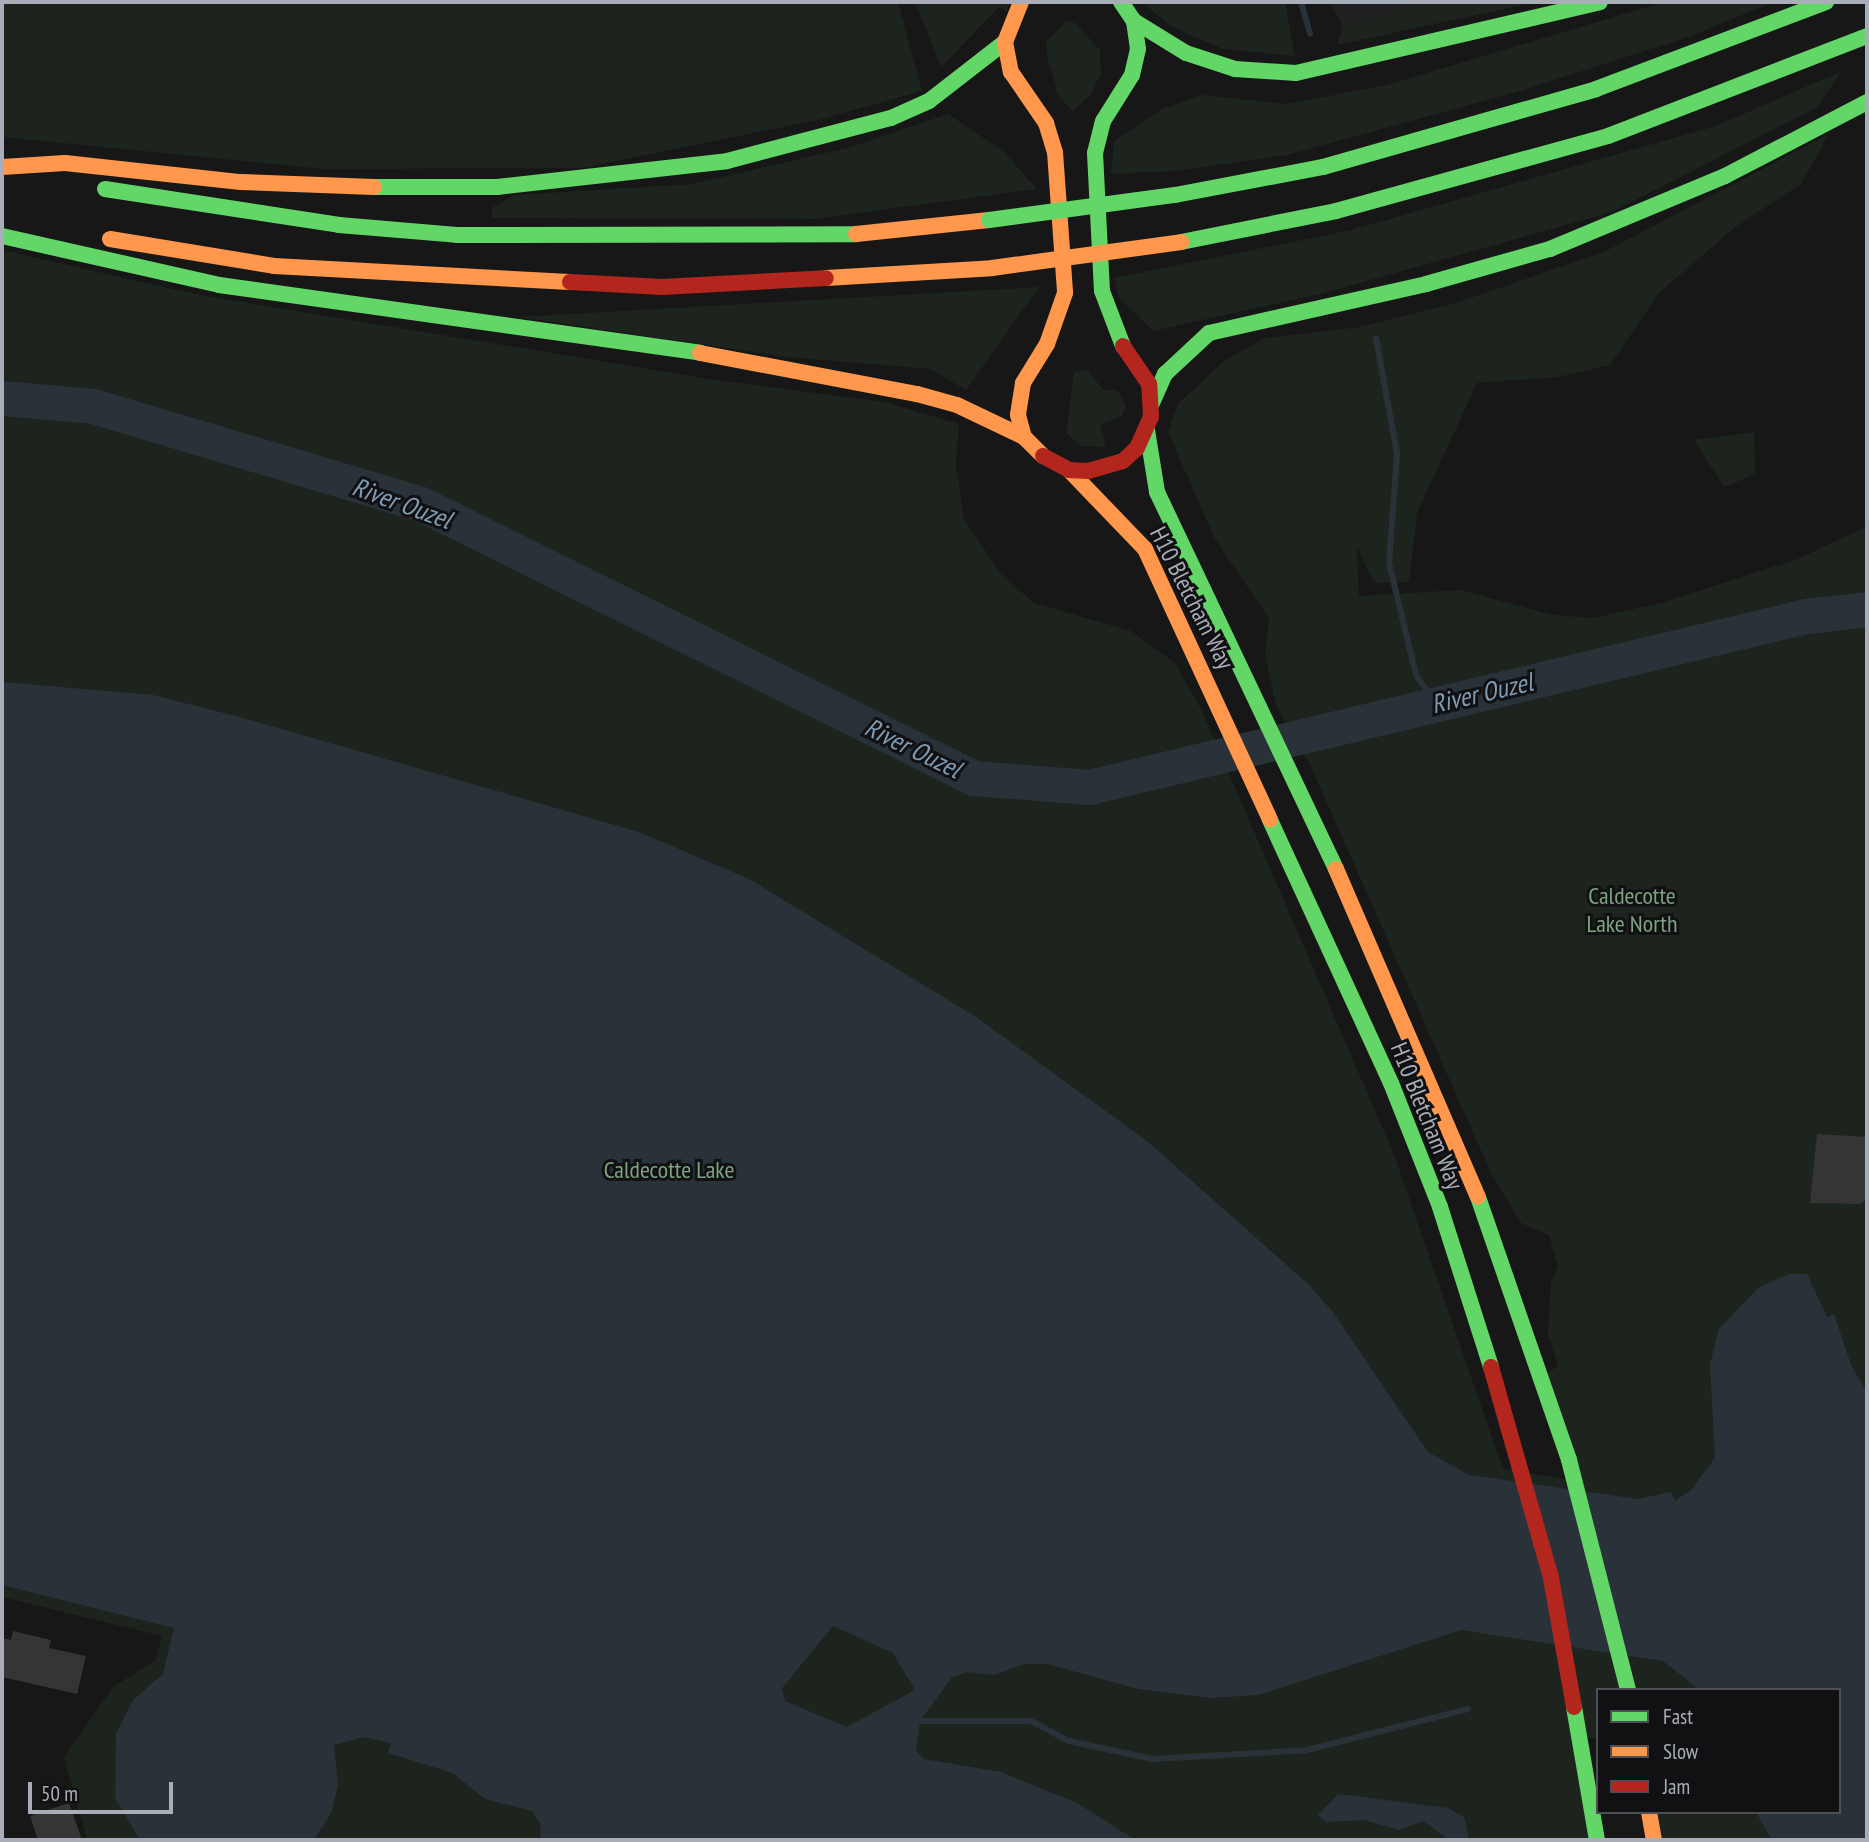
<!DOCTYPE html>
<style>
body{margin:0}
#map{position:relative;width:1869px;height:1842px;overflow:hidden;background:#171717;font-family:"PT Sans Narrow",sans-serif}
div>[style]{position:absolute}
.built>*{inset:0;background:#212123}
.green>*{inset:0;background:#1d241e}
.water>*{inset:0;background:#2a3239}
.stream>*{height:6px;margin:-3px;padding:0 3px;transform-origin:3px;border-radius:3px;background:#2a3239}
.river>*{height:35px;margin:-17.5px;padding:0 17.5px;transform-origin:17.5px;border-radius:17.5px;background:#2a3239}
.building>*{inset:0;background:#353536}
.fast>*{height:16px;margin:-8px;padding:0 8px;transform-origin:8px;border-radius:8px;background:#63d668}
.slow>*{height:16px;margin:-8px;padding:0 8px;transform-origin:8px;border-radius:8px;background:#ff974d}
.jam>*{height:16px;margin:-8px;padding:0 8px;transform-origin:8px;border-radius:8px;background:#b3261e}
.fast-bridge>*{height:16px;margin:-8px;padding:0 8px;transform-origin:8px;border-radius:8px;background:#63d668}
.slow-bridge>*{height:16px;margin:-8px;padding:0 8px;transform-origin:8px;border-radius:8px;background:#ff974d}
span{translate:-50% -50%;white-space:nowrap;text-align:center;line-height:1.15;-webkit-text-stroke:6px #111113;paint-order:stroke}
.street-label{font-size:24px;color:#a8adb8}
.park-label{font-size:24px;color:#7fa381}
.water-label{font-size:26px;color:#7f9bb3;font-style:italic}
.frame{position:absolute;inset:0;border:4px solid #a8adb8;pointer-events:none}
.legend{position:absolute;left:1596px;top:1688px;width:245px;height:126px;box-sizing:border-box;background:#111113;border:2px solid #4d4f55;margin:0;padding:9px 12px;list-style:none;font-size:21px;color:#a8adb8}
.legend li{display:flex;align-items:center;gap:14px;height:35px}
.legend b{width:35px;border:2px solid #4d4f55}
.scale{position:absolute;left:28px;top:1782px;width:145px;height:32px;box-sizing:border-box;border:4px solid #a8adb8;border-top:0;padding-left:9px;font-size:21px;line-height:24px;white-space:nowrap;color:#a8adb8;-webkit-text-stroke:5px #111113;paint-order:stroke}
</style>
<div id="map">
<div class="built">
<i style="clip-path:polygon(1330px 2px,1422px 2px,1343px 26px)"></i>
</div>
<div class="green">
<i style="clip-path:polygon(2px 2px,898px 2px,922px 91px,818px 120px,582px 168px,323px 169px,2px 137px)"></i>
<i style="clip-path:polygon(915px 2px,1010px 2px,1007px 11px,999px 7px,941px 67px)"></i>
<i style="clip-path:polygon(1142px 2px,1285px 2px,1295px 56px,1223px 49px,1170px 26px)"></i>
<i style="clip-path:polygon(1422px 2px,1536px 2px,1337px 45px,1343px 26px)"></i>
<i style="clip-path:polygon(1664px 2px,1774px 2px,1688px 37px,1520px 91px,1287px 155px,1175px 171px,1111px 174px,1114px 141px,1162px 109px,1202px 95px,1287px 104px,1387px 85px)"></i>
<i style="clip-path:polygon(1066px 21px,1075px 23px,1100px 50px,1101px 73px,1091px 95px,1072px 111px,1058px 95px,1047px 56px,1046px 42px)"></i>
<i style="clip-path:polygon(1842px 71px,1816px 108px,1612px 212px,1324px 293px,1153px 331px,1119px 298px,1114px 278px,1351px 230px,1716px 126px)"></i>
<i style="clip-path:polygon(948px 114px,1004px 152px,1037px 189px,814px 219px,491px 218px,493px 207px,514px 195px,693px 184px,851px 147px)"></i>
<i style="clip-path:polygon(1829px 134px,1801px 184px,1735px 227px,1659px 293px,1610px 365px,1558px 377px,1477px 383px,1417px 513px,1409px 582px,1374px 583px,1357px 547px,1359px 596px,1460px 590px,1553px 615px,1593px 618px,1661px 603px,1798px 559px,1867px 526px,1867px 1840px,1654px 1840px,1649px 1812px,1839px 1812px,1839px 1690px,1598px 1690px,1598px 1738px,1580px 1738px,1597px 1840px,87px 1840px,64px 1757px,113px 1687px,156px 1660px,162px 1636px,2px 1597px,2px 250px,195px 294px,708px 379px,884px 402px,959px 424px,956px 465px,964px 519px,1001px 574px,1034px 603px,1131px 631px,1175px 663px,1201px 709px,1393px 1152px,1503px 1469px,1575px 1481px,1542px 1377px,1558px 1366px,1548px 1333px,1551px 1282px,1558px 1266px,1549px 1235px,1521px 1223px,1491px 1173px,1311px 767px,1276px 705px,1265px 653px,1269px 618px,1215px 539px,1168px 432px,1178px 404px,1223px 362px,1265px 338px,1360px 327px,1459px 302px,1606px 251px)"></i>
<i style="clip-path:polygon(1039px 287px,966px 390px,931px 369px,787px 357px,518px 317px)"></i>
<i style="clip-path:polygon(1088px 370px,1103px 390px,1117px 390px,1126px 405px,1122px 416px,1100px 424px,1106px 447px,1081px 446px,1066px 433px,1074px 372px)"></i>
<i style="clip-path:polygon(1754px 432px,1755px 474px,1724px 487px,1694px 440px)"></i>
</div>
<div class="water">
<i style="clip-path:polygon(evenodd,2px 682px,153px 695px,243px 718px,639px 832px,749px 879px,976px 1017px,1147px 1141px,1308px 1284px,1332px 1311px,1428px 1452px,1469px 1475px,1638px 1499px,1671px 1492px,1675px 1501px,1691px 1490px,1715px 1458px,1710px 1364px,1719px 1329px,1758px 1288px,1789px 1274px,1807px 1274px,1827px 1317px,1834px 1314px,1851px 1365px,1867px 1393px,1867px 1840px,1772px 1840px,1756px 1812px,1839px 1812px,1839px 1690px,1700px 1690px,1663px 1661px,1461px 1630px,1258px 1695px,1210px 1698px,1139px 1689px,1047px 1664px,1024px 1664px,994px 1675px,967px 1672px,952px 1677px,920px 1721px,916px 1751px,924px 1759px,1001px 1772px,1079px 1804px,1135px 1840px,540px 1840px,541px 1825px,532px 1811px,485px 1799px,453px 1773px,388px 1753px,391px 1743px,364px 1737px,334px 1745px,338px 1785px,331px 1813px,314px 1840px,140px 1840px,115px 1798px,116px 1734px,133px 1700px,163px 1674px,174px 1628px,2px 1585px,2px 682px,833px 1626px,893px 1653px,915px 1690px,847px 1727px,785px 1701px,782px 1688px,833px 1626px)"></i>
<i style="clip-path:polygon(1338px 1794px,1448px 1808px,1464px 1817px,1469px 1840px,1449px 1840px,1423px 1821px,1400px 1830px,1364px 1820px,1326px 1822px,1318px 1815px)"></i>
</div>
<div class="stream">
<i style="left:1301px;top:2px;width:33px;rotate:74deg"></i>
<i style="left:1376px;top:338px;width:118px;rotate:79.7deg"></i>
<i style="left:1397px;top:454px;width:109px;rotate:94.2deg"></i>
<i style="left:1389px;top:563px;width:115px;rotate:76.4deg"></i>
<i style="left:1416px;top:675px;width:34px;rotate:56deg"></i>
<i style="left:920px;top:1721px;width:111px"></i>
<i style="left:1031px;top:1721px;width:43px;rotate:27.8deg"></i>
<i style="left:1069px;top:1741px;width:86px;rotate:12.1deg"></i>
<i style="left:1153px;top:1759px;width:154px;rotate:-3.3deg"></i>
<i style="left:1307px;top:1750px;width:166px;rotate:-14.3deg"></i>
</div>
<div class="river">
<i style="left:2px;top:398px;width:91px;rotate:5deg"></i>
<i style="left:93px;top:406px;width:342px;rotate:16.6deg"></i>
<i style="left:421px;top:504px;width:617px;rotate:26.36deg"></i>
<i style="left:974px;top:778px;width:115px;rotate:4.5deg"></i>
<i style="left:1089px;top:787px;width:737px;rotate:-13.41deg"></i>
<i style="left:1806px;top:616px;width:61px;rotate:-6.5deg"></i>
</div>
<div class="building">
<i style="clip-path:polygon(1817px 1134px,1867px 1137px,1867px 1198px,1861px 1204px,1810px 1203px)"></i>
<i style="clip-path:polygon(13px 1631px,51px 1640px,49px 1648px,86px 1656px,77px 1694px,2px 1677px,2px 1638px,11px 1640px)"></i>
<i style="clip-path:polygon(69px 1803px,82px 1840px,38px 1840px,30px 1816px)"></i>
</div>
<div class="fast">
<i style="left:1121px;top:2px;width:23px;rotate:56deg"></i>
<i style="left:1134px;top:21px;width:28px;rotate:82deg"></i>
<i style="left:1138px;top:49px;width:27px;rotate:103deg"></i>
<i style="left:1132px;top:75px;width:54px;rotate:122.2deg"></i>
<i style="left:1103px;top:121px;width:33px;rotate:104deg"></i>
<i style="left:1095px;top:153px;width:138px;rotate:87.1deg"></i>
<i style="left:1102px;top:291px;width:59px;rotate:69.1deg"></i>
<i style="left:1134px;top:21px;width:61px;rotate:31.6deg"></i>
<i style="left:1186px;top:53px;width:52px;rotate:18.1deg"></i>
<i style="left:1235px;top:69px;width:61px;rotate:3.8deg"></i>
<i style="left:1296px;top:73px;width:312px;rotate:-13.1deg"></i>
<i style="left:374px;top:187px;width:123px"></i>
<i style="left:497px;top:187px;width:231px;rotate:-6.4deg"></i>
<i style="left:727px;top:161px;width:170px;rotate:-14.7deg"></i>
<i style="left:891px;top:118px;width:42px;rotate:-24.1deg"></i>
<i style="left:929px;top:101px;width:96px;rotate:-37.8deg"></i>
<i style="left:105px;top:189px;width:237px;rotate:8.7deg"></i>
<i style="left:339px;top:225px;width:118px;rotate:4.8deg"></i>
<i style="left:457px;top:235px;width:399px;rotate:-0.1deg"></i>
<i style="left:1175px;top:195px;width:151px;rotate:-10.7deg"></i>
<i style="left:1323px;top:167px;width:284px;rotate:-15.9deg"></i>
<i style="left:1596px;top:89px;width:246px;rotate:-20.7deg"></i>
<i style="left:2px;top:236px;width:222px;rotate:12.7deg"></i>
<i style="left:219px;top:285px;width:486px;rotate:8deg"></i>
<i style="left:1181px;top:242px;width:158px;rotate:-11.3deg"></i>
<i style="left:1336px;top:211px;width:282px;rotate:-15.4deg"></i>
<i style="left:1608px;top:136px;width:278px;rotate:-21.1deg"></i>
<i style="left:1152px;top:403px;width:32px;rotate:-66deg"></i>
<i style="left:1165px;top:374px;width:60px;rotate:-43deg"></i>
<i style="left:1209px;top:333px;width:222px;rotate:-12.7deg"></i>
<i style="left:1426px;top:284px;width:129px;rotate:-15.8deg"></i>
<i style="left:1550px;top:249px;width:190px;rotate:-22.6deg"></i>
<i style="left:1725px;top:176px;width:160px;rotate:-27.5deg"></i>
<i style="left:1147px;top:430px;width:63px;rotate:80.8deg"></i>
<i style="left:1157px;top:492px;width:417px;rotate:64.6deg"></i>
<i style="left:1270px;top:820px;width:289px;rotate:65.3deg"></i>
<i style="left:1391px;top:1083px;width:133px;rotate:68.4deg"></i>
<i style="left:1440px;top:1207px;width:168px;rotate:72.3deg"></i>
<i style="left:1478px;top:1197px;width:278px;rotate:70.9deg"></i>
<i style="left:1569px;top:1460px;width:237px;rotate:75.6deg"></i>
<i style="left:1574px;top:1707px;width:135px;rotate:80.2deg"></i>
</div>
<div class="slow">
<i style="left:1021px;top:2px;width:43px;rotate:111.8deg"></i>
<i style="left:1005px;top:42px;width:31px;rotate:79deg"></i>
<i style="left:1011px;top:72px;width:62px;rotate:55.5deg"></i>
<i style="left:1046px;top:123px;width:30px;rotate:73deg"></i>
<i style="left:1055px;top:152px;width:141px;rotate:85.9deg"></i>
<i style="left:1065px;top:293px;width:54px;rotate:109.4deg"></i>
<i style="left:1047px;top:344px;width:46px;rotate:121.6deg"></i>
<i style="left:1023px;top:383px;width:32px;rotate:99deg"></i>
<i style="left:1018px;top:415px;width:23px;rotate:75deg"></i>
<i style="left:1024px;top:437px;width:27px;rotate:45deg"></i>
<i style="left:2px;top:167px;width:63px;rotate:-3.6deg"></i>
<i style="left:65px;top:163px;width:177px;rotate:6.2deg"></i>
<i style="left:241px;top:182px;width:133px;rotate:2.2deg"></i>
<i style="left:856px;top:234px;width:134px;rotate:-6deg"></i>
<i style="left:110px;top:239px;width:166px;rotate:9.3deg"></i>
<i style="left:274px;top:266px;width:296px;rotate:3.1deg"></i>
<i style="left:826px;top:278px;width:166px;rotate:-3.4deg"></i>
<i style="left:700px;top:353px;width:221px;rotate:10.7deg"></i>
<i style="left:917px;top:394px;width:41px;rotate:15.4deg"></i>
<i style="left:957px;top:405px;width:74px;rotate:25.5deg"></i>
<i style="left:1069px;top:470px;width:110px;rotate:46.1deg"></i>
<i style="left:1145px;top:549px;width:298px;rotate:65.2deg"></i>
<i style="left:1336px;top:869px;width:357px;rotate:66.6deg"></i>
<i style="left:1649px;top:1812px;width:28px;rotate:80deg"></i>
</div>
<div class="jam">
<i style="left:570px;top:282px;width:92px;rotate:3.1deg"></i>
<i style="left:662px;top:287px;width:164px;rotate:-3.1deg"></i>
<i style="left:1043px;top:456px;width:30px;rotate:28deg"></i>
<i style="left:1069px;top:470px;width:19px;rotate:3deg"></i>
<i style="left:1088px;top:471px;width:36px;rotate:-16deg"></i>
<i style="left:1123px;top:461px;width:19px;rotate:-43deg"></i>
<i style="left:1137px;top:448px;width:34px;rotate:-66deg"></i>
<i style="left:1151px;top:417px;width:33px;rotate:-93deg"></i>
<i style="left:1149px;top:384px;width:46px;rotate:-124.4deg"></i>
<i style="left:1491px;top:1367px;width:219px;rotate:74.1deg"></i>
<i style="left:1551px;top:1578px;width:131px;rotate:79.9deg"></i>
</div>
<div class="fast-bridge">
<i style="left:989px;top:220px;width:188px;rotate:-7.7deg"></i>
</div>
<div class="slow-bridge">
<i style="left:992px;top:268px;width:191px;rotate:-7.8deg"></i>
</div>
<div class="street-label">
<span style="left:1192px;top:598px;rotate:63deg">H10 Bletcham Way</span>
<span style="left:1427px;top:1116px;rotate:68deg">H10 Bletcham Way</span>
</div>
<div class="park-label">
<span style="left:1632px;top:910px">Caldecotte<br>Lake North</span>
<span style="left:669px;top:1170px">Caldecotte Lake</span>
</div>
<div class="water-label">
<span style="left:402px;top:503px;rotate:20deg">River Ouzel</span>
<span style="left:1482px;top:693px;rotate:-13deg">River Ouzel</span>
<span style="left:913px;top:748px;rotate:26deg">River Ouzel</span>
</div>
<div class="frame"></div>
<ul class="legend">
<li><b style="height:9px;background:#63d668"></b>Fast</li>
<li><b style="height:9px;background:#ff974d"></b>Slow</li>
<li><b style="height:9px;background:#b3261e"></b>Jam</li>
</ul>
<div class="scale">50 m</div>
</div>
